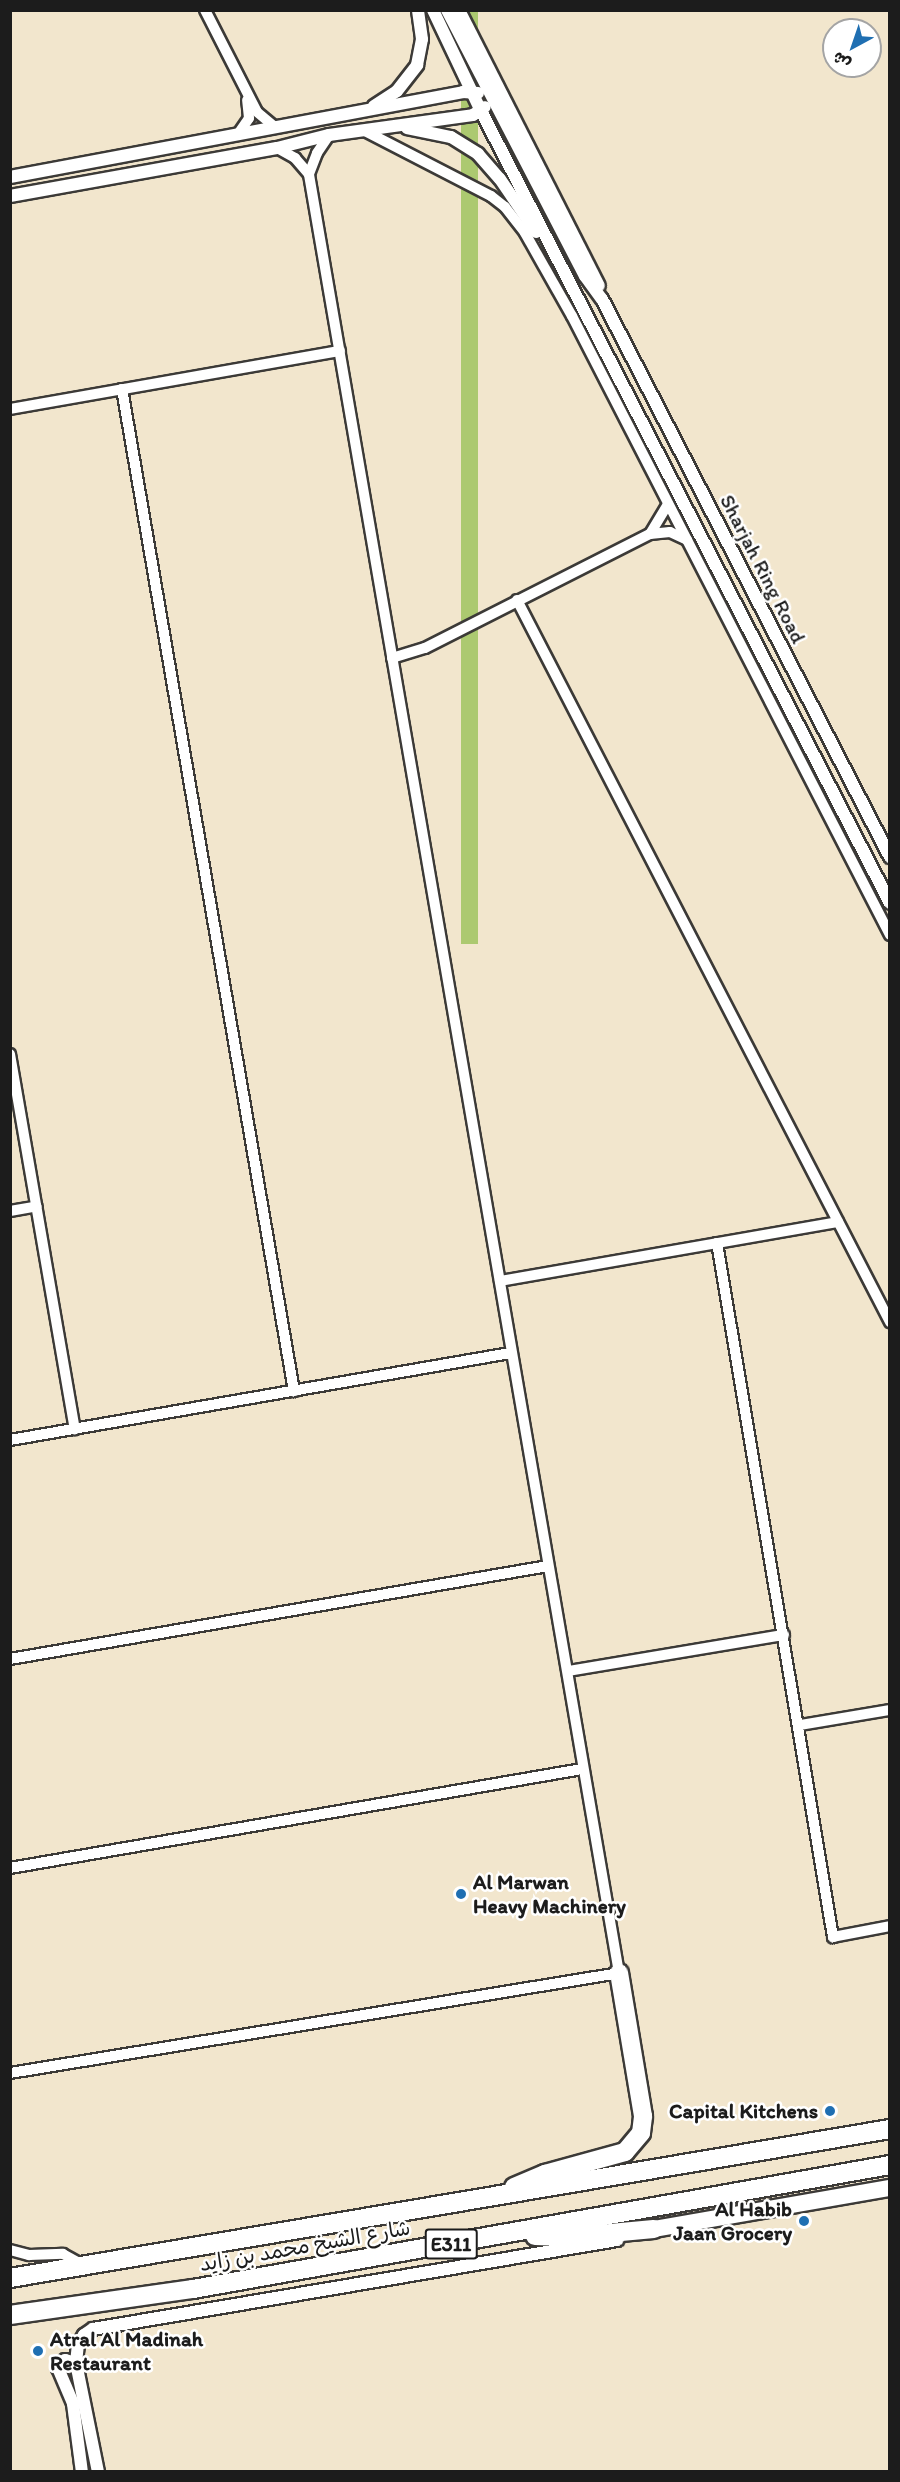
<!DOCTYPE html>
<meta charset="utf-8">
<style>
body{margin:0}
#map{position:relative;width:900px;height:2482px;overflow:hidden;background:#f2e6cd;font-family:Itim,"Playpen Sans Arabic",sans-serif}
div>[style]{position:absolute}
.green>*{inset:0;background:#acc970;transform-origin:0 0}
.roads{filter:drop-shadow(2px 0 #3c3a37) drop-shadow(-2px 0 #3c3a37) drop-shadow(0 2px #3c3a37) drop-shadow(0 -2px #3c3a37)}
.minor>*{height:10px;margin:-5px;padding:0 5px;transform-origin:5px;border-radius:5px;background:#fff}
.tertiary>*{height:12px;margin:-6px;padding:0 6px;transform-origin:6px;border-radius:6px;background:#fff}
.primary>*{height:16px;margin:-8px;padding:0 8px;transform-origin:8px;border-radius:8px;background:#fff}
.motorway>*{height:18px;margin:-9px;padding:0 9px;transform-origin:9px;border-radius:9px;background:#fff}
.dots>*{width:16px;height:16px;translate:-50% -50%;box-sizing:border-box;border:3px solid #fff;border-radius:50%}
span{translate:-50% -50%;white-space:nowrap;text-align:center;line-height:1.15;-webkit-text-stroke:5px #fff;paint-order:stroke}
.shield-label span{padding:2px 4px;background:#fff;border:2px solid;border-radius:4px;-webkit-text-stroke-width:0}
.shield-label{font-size:20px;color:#1c1c1c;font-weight:700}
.street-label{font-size:21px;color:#1c1c1c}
.poi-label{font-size:21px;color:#1c1c1c;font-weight:700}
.left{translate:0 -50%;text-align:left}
.right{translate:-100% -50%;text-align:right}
.frame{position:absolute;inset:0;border:12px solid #1c1c1c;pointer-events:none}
.north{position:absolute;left:822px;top:18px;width:60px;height:60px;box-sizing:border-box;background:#fff;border:2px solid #a4a4a4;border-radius:50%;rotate:220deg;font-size:16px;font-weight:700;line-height:24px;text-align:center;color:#1c1c1c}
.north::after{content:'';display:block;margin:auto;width:21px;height:27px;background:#1f6fb2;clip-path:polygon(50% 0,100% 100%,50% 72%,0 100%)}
</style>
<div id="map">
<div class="green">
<i style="left:461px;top:11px;width:17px;height:933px"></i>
</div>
<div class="roads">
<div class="minor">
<i style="left:205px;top:10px;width:114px;rotate:63deg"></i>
<i style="left:257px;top:112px;width:23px;rotate:40deg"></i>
<i style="left:363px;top:130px;width:144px;rotate:27.3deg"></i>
<i style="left:491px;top:196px;width:18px;rotate:38deg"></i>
<i style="left:505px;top:207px;width:33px;rotate:52deg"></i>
<i style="left:525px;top:233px;width:95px;rotate:60.5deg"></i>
<i style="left:572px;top:316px;width:696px;rotate:62.81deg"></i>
<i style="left:238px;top:134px;width:19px;rotate:-55deg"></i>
<i style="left:249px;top:118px;width:18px;rotate:-96deg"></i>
<i style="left:277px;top:148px;width:21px;rotate:29deg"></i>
<i style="left:295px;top:158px;width:21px;rotate:49deg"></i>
<i style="left:122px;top:389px;width:1017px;rotate:80.26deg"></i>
<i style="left:10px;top:409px;width:335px;rotate:-10deg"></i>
<i style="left:650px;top:534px;width:35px;rotate:-59deg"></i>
<i style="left:517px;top:600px;width:813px;rotate:62.68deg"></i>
<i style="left:392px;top:658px;width:34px;rotate:-17deg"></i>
<i style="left:425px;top:648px;width:252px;rotate:-26.9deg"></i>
<i style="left:650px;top:534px;width:20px;rotate:-6deg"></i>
<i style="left:670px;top:532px;width:19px;rotate:25deg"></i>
<i style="left:10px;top:1054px;width:381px;rotate:80.2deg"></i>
<i style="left:10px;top:1211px;width:27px;rotate:-10deg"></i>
<i style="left:717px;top:1243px;width:704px;rotate:80.51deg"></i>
<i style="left:833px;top:1937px;width:58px;rotate:-10.9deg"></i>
<i style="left:500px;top:1281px;width:343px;rotate:-9.9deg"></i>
<i style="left:10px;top:1440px;width:508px;rotate:-9.87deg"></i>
<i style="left:10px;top:1659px;width:546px;rotate:-9.81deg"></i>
<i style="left:568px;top:1671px;width:219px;rotate:-9.5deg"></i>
<i style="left:800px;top:1725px;width:91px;rotate:-9.5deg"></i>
<i style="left:10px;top:1868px;width:581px;rotate:-9.82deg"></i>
<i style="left:10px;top:2073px;width:617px;rotate:-9.32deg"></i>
<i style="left:619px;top:1973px;width:1826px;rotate:-99.78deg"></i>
<i style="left:309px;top:174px;width:22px;rotate:-69deg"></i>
<i style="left:317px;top:153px;width:22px;rotate:-56deg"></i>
<i style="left:10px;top:2250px;width:20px;rotate:15deg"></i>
<i style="left:29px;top:2255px;width:34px;rotate:-2deg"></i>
<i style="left:63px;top:2254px;width:25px;rotate:29deg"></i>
</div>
<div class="tertiary">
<i style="left:433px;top:10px;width:112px;rotate:64.6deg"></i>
<i style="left:481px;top:111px;width:891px;rotate:62.69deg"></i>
<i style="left:447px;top:10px;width:300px;rotate:62.6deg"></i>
<i style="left:585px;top:276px;width:29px;rotate:54deg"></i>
<i style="left:602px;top:299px;width:628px;rotate:62.7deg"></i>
<i style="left:459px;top:10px;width:309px;rotate:63.1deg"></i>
<i style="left:374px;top:106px;width:27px;rotate:-33deg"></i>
<i style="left:397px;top:91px;width:33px;rotate:-52deg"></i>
<i style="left:417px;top:65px;width:26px;rotate:-79deg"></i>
<i style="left:422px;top:39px;width:29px;rotate:-98deg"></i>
<i style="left:407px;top:128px;width:45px;rotate:11.6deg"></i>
<i style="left:451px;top:137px;width:32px;rotate:32deg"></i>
<i style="left:478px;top:154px;width:33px;rotate:49deg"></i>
<i style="left:500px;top:179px;width:64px;rotate:55.8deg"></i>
<i style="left:10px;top:177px;width:461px;rotate:-10.6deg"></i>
<i style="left:463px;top:92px;width:15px;rotate:4deg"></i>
<i style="left:10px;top:196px;width:271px;rotate:-10.2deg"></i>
<i style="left:277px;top:148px;width:54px;rotate:-14deg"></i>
<i style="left:329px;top:135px;width:145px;rotate:-7.9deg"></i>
<i style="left:473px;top:115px;width:14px;rotate:-34deg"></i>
<i style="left:76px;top:2363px;width:11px;rotate:-165deg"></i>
<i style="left:65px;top:2360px;width:11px;rotate:131deg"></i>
<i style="left:58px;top:2368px;width:39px;rotate:67deg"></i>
<i style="left:73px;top:2404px;width:69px;rotate:82.5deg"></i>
<i style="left:98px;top:2472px;width:111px;rotate:-101.4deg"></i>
<i style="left:76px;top:2363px;width:18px;rotate:-84deg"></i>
<i style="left:78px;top:2345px;width:12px;rotate:-59deg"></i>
<i style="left:84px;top:2335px;width:11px;rotate:-34deg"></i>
<i style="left:93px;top:2329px;width:532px;rotate:-9.64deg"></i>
</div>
<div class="primary">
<i style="left:654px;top:2229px;width:240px;rotate:-9.9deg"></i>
</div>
<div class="motorway">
<i style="left:514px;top:2187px;width:34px;rotate:-23deg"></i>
<i style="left:545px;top:2174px;width:83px;rotate:-15.4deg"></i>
<i style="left:625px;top:2152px;width:25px;rotate:-50deg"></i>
<i style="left:641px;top:2133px;width:17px;rotate:-83deg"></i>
<i style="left:643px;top:2116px;width:145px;rotate:-99.5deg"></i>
<i style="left:535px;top:2236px;width:32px;rotate:2deg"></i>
<i style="left:567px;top:2237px;width:87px;rotate:-5.3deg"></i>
<i style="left:10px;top:2278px;width:893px;rotate:-9.61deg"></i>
<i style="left:10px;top:2315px;width:185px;rotate:-8.1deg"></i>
<i style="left:193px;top:2289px;width:708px;rotate:-10.09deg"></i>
</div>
</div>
<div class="dots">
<i style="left:461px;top:1894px;background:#1f6fb2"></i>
<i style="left:830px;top:2111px;background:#1f6fb2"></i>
<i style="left:804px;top:2221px;background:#1f6fb2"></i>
<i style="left:38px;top:2351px;background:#1f6fb2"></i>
</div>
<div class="shield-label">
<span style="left:451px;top:2244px">E311</span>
</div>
<div class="street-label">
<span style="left:763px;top:569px;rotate:63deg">Sharjah Ring Road</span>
<span style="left:305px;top:2246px;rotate:-10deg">شارع الشيخ محمد بن زايد</span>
</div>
<div class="poi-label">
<span class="left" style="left:473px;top:1894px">Al Marwan<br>Heavy Machinery</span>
<span class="right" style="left:818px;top:2111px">Capital Kitchens</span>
<span class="right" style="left:792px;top:2221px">Al Habib<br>Jaan Grocery</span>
<span class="left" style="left:50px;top:2351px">Atral Al Madinah<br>Restaurant</span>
</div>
<div class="frame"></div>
<div class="north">ش</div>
</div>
